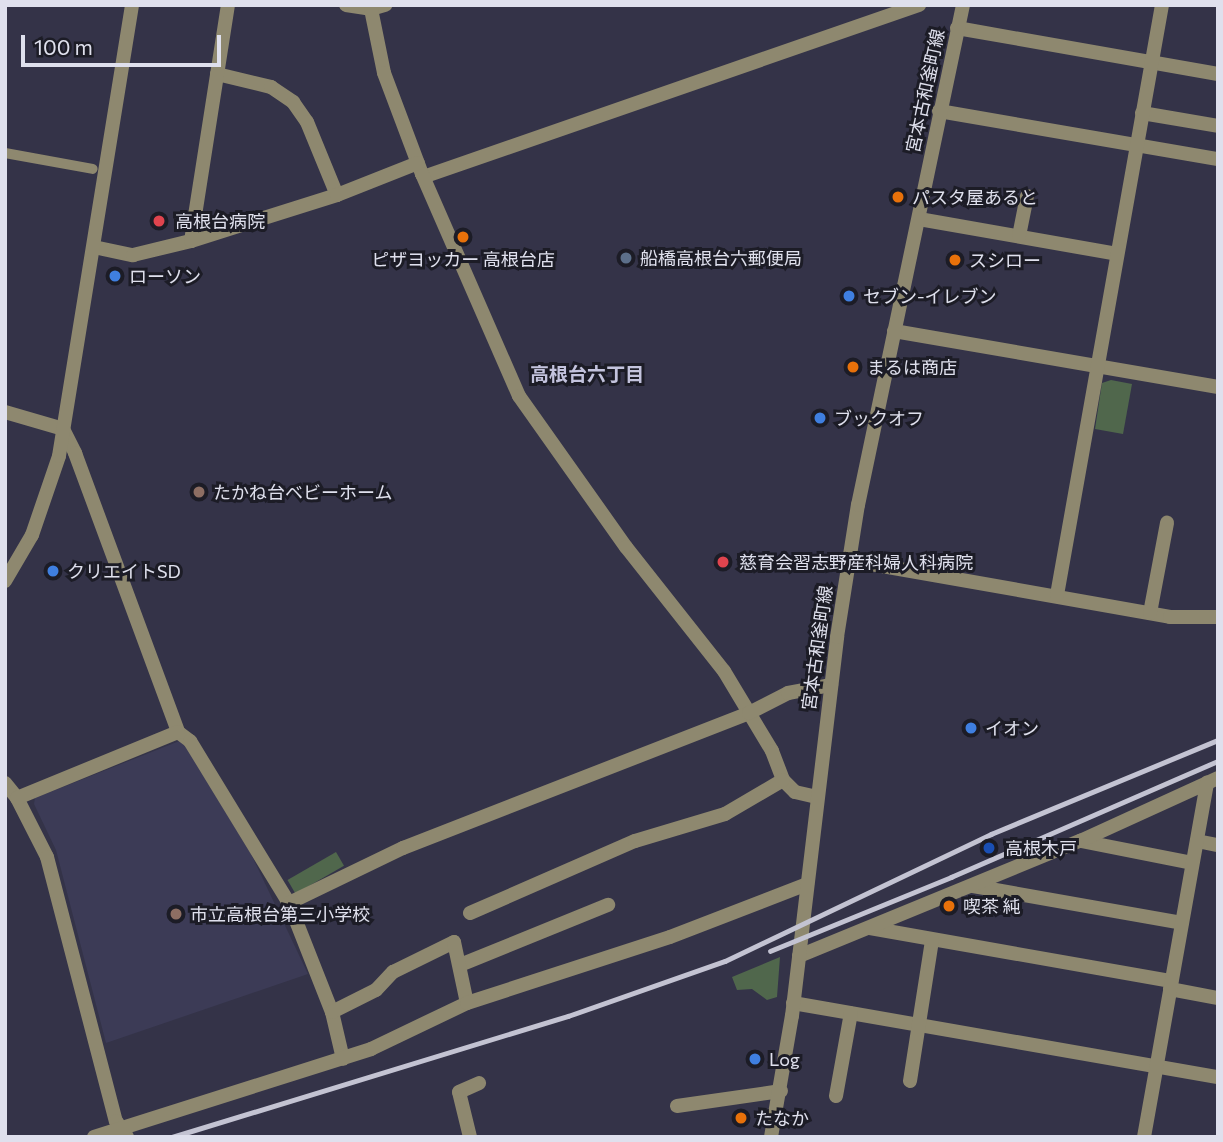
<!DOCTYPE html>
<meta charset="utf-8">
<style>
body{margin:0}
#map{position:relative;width:1223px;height:1142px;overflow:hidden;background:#343348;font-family:Commissioner,"Noto Sans JP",sans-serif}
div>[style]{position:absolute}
.built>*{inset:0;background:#3c3b56}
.green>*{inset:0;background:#50674c;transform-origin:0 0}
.pedestrian>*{height:10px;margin:-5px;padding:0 5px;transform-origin:5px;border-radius:5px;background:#8e886f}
.minor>*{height:14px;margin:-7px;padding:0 7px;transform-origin:7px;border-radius:7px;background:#8e886f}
.tertiary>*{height:14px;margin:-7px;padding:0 7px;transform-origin:7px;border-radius:7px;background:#8e886f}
.rail>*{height:4.5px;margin:-2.25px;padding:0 2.25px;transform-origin:2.25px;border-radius:2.25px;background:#c3c3d2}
.dots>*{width:19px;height:19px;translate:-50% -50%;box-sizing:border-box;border:4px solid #1c1c26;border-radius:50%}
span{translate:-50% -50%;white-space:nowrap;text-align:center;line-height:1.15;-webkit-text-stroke:6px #1c1c26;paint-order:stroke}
.street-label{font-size:18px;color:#dfe0ed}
.poi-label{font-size:18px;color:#dfe0ed}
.left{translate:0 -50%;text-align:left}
.neighbourhood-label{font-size:19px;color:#c3c3dd;font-weight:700}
.frame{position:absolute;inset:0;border:7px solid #dfe0ed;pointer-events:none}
.scale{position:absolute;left:21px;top:35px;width:200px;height:32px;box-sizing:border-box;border:4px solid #dfe0ed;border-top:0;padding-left:9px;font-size:21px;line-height:24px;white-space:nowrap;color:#dfe0ed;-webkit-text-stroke:5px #1c1c26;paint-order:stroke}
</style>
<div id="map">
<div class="built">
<i style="clip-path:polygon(182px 740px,251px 854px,308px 974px,106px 1043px,56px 850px,34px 804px,35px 798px)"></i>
</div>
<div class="green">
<i style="clip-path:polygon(1111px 380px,1132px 384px,1123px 434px,1095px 429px,1102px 383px)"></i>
<i style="left:336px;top:852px;width:16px;height:56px;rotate:60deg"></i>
<i style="clip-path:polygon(780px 957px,777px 997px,767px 1000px,752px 989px,737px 990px,732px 977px)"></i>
</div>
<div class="pedestrian">
<i style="left:5px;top:153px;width:89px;rotate:10.3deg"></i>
</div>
<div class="minor">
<i style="left:346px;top:5px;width:25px;rotate:9deg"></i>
<i style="left:371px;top:9px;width:15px;rotate:-16deg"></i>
<i style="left:371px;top:9px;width:65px;rotate:78.5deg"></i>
<i style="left:384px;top:73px;width:108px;rotate:69.4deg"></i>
<i style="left:422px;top:174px;width:4px;rotate:27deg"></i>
<i style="left:426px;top:176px;width:522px;rotate:-19.13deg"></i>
<i style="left:957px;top:28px;width:265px;rotate:10deg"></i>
<i style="left:217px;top:74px;width:56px;rotate:13.5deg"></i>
<i style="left:271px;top:87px;width:27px;rotate:34deg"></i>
<i style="left:293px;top:102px;width:24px;rotate:55deg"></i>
<i style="left:307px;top:122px;width:79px;rotate:67.7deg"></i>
<i style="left:939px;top:111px;width:283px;rotate:9.8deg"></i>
<i style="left:1142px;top:113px;width:77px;rotate:9.7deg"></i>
<i style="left:422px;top:174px;width:242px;rotate:66.4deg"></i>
<i style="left:519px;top:396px;width:185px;rotate:54.7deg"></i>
<i style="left:626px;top:547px;width:158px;rotate:51.7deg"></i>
<i style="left:724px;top:671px;width:93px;rotate:59deg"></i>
<i style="left:772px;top:751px;width:31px;rotate:69deg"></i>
<i style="left:783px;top:780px;width:17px;rotate:45deg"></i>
<i style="left:795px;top:792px;width:23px;rotate:13deg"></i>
<i style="left:919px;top:219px;width:201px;rotate:10deg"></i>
<i style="left:1019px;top:236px;width:41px;rotate:-78.7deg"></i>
<i style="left:191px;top:241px;width:239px;rotate:-81.1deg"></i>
<i style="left:94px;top:247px;width:40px;rotate:12deg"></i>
<i style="left:133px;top:255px;width:60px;rotate:-13.6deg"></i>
<i style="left:191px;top:241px;width:153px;rotate:-17.5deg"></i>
<i style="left:337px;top:195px;width:87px;rotate:-21.6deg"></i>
<i style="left:894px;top:331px;width:329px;rotate:9.8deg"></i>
<i style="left:63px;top:429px;width:27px;rotate:63deg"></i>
<i style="left:75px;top:453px;width:297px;rotate:69.7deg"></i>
<i style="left:178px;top:732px;width:15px;rotate:37deg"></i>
<i style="left:190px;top:741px;width:190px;rotate:58.6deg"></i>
<i style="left:289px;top:903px;width:117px;rotate:68.5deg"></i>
<i style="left:332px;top:1012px;width:48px;rotate:76.8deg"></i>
<i style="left:848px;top:560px;width:327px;rotate:10deg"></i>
<i style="left:1170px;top:617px;width:48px"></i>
<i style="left:1057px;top:595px;width:599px;rotate:-79.91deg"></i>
<i style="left:1150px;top:613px;width:92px;rotate:-79.3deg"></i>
<i style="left:5px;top:783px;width:19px;rotate:51deg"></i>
<i style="left:17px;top:798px;width:66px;rotate:63deg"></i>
<i style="left:47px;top:857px;width:273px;rotate:75.4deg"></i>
<i style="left:116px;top:1121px;width:19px;rotate:55deg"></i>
<i style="left:17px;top:798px;width:174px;rotate:-22.3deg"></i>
<i style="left:1081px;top:841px;width:113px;rotate:11.2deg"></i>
<i style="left:1197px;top:841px;width:21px;rotate:11deg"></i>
<i style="left:973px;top:886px;width:212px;rotate:10deg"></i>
<i style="left:289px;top:903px;width:127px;rotate:-25.8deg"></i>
<i style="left:403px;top:848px;width:371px;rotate:-21.3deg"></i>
<i style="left:749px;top:713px;width:44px;rotate:-27.1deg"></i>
<i style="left:788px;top:693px;width:44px;rotate:-10.5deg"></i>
<i style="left:470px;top:913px;width:180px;rotate:-23.6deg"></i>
<i style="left:635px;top:841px;width:94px;rotate:-16.7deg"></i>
<i style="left:725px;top:814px;width:67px;rotate:-30.4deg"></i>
<i style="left:870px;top:928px;width:306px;rotate:10deg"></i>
<i style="left:799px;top:956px;width:304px;rotate:-22.3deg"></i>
<i style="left:1080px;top:841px;width:152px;rotate:-24.5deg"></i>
<i style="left:460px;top:965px;width:160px;rotate:-22.1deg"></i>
<i style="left:1170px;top:989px;width:49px;rotate:10.6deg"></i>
<i style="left:793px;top:1003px;width:431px;rotate:9.9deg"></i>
<i style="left:332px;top:1012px;width:49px;rotate:-26.6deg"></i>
<i style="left:376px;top:990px;width:25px;rotate:-47deg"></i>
<i style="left:393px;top:972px;width:68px;rotate:-26.2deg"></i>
<i style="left:454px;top:942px;width:62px;rotate:78deg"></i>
<i style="left:910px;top:1081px;width:143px;rotate:-81.1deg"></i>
<i style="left:836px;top:1096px;width:84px;rotate:-79.8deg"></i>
<i style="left:677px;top:1106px;width:105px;rotate:-8.2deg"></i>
<i style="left:94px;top:1137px;width:291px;rotate:-17.6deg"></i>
<i style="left:371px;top:1049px;width:106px;rotate:-25.6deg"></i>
<i style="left:467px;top:1003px;width:213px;rotate:-18deg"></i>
<i style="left:670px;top:937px;width:147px;rotate:-21.1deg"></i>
<i style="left:470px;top:1137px;width:46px;rotate:-103.7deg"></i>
<i style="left:459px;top:1092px;width:22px;rotate:-24deg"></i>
<i style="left:1144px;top:1137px;width:360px;rotate:-79.9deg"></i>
</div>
<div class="tertiary">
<i style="left:5px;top:412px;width:60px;rotate:16.3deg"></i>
<i style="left:5px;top:581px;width:53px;rotate:-59.6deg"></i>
<i style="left:32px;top:535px;width:83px;rotate:-71.1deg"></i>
<i style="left:59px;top:456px;width:457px;rotate:-80.8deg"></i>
<i style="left:771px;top:1137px;width:123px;rotate:-80.2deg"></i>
<i style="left:792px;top:1016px;width:382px;rotate:-83.2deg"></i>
<i style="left:837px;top:637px;width:134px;rotate:-81deg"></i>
<i style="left:858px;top:505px;width:511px;rotate:-78.14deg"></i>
</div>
<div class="rail">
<i style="left:770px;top:951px;width:196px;rotate:-22.2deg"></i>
<i style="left:951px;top:877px;width:291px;rotate:-23.5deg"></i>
<i style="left:172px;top:1137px;width:414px;rotate:-17deg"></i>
<i style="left:568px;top:1016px;width:166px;rotate:-19.3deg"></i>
<i style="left:725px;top:961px;width:295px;rotate:-25.5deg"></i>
<i style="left:991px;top:834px;width:246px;rotate:-22.5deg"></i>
</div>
<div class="dots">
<i style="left:898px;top:197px;background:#e8710a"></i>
<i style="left:159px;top:221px;background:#e0444e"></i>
<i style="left:463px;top:237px;background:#e8710a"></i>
<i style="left:626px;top:258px;background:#5c6f8a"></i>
<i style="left:955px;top:260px;background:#e8710a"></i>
<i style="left:115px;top:276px;background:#3f7fe0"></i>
<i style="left:849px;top:296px;background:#3f7fe0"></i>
<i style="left:853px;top:367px;background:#e8710a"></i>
<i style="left:820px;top:418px;background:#3f7fe0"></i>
<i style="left:199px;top:492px;background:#8d6e63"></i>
<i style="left:723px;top:562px;background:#e0444e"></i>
<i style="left:53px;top:571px;background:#3f7fe0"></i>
<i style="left:971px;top:728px;background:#3f7fe0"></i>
<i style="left:989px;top:848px;background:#1a4fb4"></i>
<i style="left:949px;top:906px;background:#e8710a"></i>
<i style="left:176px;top:914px;background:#8d6e63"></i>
<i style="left:755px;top:1059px;background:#3f7fe0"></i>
<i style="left:741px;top:1118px;background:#e8710a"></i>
</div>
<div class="street-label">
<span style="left:925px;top:91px;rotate:-78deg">宮本古和釜町線</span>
<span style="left:817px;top:648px;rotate:-82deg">宮本古和釜町線</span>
</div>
<div class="poi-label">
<span class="left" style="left:912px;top:197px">パスタ屋あると</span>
<span class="left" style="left:175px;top:221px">高根台病院</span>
<span class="left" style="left:640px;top:258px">船橋高根台六郵便局</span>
<span style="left:463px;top:259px">ピザヨッカー 高根台店</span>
<span class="left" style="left:969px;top:260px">スシロー</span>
<span class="left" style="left:129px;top:276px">ローソン</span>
<span class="left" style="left:863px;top:296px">セブン-イレブン</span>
<span class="left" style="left:867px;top:367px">まるは商店</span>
<span class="left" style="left:834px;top:418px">ブックオフ</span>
<span class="left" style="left:213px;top:492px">たかね台ベビーホーム</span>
<span class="left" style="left:739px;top:562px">慈育会習志野産科婦人科病院</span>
<span class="left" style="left:67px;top:571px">クリエイトSD</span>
<span class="left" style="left:985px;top:728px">イオン</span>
<span class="left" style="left:1005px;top:848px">高根木戸</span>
<span class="left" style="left:963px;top:906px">喫茶 純</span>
<span class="left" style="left:190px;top:914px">市立高根台第三小学校</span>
<span class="left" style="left:769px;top:1059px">Log</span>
<span class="left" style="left:755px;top:1118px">たなか</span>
</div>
<div class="neighbourhood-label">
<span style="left:587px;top:374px">高根台六丁目</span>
</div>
<div class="frame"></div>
<div class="scale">100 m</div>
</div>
